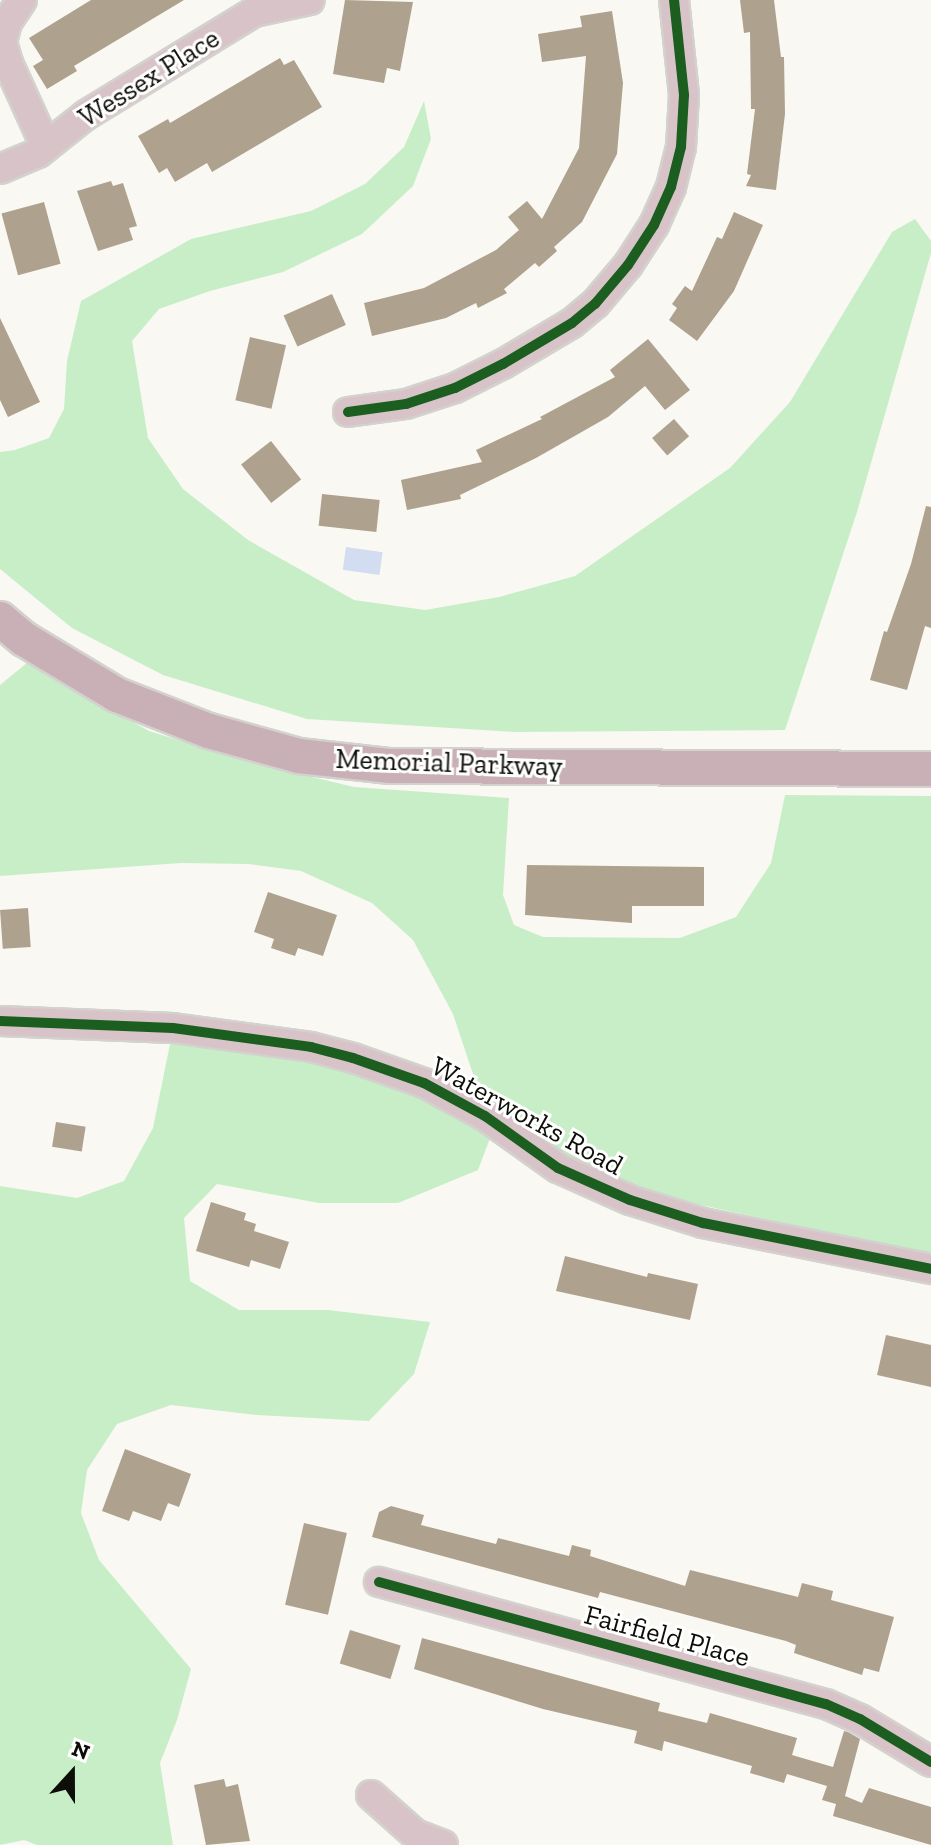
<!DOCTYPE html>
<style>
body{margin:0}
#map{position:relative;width:931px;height:1845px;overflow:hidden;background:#faf8f2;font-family:"Zilla Slab",serif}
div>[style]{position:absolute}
.green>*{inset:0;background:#c8eec7}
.water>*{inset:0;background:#d2ddf1;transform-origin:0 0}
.building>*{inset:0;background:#aea18e;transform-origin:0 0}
.roads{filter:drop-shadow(2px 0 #d3d2ce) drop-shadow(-2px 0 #d3d2ce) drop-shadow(0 2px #d3d2ce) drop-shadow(0 -2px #d3d2ce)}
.minor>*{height:28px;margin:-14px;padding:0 14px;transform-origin:14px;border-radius:14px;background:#d8c4c8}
.major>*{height:34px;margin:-17px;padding:0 17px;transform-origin:17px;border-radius:17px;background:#c9b0b6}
.cycleway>*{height:10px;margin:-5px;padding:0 5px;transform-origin:5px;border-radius:5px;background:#1b5e20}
span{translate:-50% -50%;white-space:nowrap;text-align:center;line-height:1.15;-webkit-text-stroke:6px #fff;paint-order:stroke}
.street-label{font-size:28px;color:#0e0e09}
.north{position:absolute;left:32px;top:1733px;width:80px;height:80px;-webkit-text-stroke:6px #fff;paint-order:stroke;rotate:21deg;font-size:22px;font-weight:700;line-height:32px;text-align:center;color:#0e0e09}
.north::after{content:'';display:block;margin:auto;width:28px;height:36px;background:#0e0e09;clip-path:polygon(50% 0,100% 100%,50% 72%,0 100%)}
</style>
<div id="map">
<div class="green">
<i style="clip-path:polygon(424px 101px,431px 139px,413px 186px,362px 234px,283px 272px,210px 291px,159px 309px,132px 341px,148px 438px,183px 489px,248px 540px,354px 600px,425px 610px,499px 597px,575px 576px,730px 468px,790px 402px,892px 232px,915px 219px,931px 241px,931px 253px,857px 512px,785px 730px,515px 732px,307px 719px,163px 675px,72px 628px,0 569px,0 452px,15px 450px,49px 438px,64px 409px,67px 361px,81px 301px,191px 239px,311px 211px,365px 184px,404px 147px)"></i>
<i style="clip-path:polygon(27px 663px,149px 731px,246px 761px,354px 787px,509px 798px,503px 895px,514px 925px,543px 937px,680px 938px,736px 917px,771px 863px,785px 795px,931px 796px,931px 1255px,632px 1190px,545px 1143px,480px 1095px,453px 1014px,413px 940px,372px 903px,301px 871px,249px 864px,181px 863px,0 876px,0 685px)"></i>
<i style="clip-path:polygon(171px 1039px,322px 1064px,434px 1102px,492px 1133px,478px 1170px,398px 1203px,319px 1203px,217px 1184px,184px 1218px,190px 1281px,239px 1310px,328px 1310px,430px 1322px,414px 1374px,369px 1421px,257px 1415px,171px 1405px,117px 1424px,87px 1470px,81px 1513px,99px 1560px,191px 1669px,177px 1720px,160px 1763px,173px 1845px,37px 1845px,24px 1840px,0 1845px,0 1186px,77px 1198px,124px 1181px,153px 1128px)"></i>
</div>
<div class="water">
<i style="left:346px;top:547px;width:37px;height:23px;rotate:8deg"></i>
</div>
<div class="building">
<i style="clip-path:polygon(91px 0,184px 0,74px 66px,77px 71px,47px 89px,33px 66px,43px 60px,29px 38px)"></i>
<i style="clip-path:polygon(345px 0,413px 2px,400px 71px,387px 68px,384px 83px,333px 74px)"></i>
<i style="clip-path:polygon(740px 0,774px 0,781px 57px,784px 57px,785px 114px,776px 190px,746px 186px,751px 175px,747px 174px,755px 109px,751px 109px,750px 32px,744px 33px)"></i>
<i style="clip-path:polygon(612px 11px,623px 83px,617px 154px,582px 222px,554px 247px,557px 251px,539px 267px,535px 263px,504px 289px,507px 293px,478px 308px,476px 303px,446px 318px,372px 336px,364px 303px,424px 288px,496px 250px,519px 230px,508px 217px,527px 201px,542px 219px,579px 148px,586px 56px,542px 62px,538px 34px,582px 27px,580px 16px)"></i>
<i style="clip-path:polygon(280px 58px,284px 65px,294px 60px,322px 107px,212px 172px,207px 163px,175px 182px,167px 168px,159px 173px,138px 136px,168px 119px,170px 123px)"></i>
<i style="clip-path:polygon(111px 181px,113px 186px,123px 183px,137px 226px,129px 228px,133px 240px,98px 251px,77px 191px)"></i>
<i style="left:44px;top:202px;width:64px;height:44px;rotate:75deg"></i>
<i style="clip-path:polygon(734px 212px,763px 225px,734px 291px,697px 341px,669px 320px,677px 308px,672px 304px,685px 286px,692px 291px,717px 237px,722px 239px)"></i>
<i style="left:332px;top:294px;width:34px;height:53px;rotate:66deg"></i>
<i style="clip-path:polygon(0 318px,40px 402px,8px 417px,0 400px)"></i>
<i style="left:250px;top:337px;width:37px;height:65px;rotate:13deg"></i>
<i style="clip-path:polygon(648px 339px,690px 390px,665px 410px,645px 386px,608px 417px,536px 458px,460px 495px,461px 499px,407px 510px,401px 480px,482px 462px,476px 450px,542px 419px,540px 417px,615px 377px,610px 370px)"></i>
<i style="left:674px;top:419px;width:23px;height:29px;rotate:49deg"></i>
<i style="left:271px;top:441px;width:49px;height:38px;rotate:52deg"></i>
<i style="left:322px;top:494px;width:58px;height:32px;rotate:6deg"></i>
<i style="clip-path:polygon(926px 506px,931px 507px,931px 628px,925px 626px,907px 690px,870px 680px,884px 631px,887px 632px,911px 564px)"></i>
<i style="clip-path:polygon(527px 865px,704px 867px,704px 906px,632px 906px,632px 923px,525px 915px)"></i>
<i style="clip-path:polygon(268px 892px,337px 915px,323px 956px,298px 948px,295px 956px,271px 948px,274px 939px,254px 932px)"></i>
<i style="left:28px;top:908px;width:39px;height:28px;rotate:86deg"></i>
<i style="left:56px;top:1122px;width:30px;height:25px;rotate:9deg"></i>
<i style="clip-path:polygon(211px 1202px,246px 1213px,244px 1220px,256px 1224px,254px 1231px,289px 1242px,280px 1269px,251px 1260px,249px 1267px,196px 1251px)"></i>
<i style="clip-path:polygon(565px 1256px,647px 1277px,648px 1273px,698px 1284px,690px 1320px,556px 1291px)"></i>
<i style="clip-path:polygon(886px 1335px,931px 1345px,931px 1387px,877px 1375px)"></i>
<i style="clip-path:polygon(125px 1449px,191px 1474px,179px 1507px,168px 1503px,161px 1521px,133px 1511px,129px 1521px,102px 1511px)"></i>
<i style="clip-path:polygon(391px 1506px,424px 1515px,421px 1525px,496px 1544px,498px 1538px,569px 1556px,572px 1545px,591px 1550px,590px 1556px,685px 1586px,690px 1570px,798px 1597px,802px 1583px,833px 1591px,831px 1600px,894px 1617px,879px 1672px,864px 1668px,862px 1675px,794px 1653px,796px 1645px,786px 1641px,600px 1592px,598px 1598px,372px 1537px,379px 1512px)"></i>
<i style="left:304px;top:1523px;width:44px;height:84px;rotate:13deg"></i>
<i style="left:350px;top:1630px;width:53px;height:35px;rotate:17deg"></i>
<i style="clip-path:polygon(422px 1638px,660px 1703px,658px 1711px,707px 1723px,710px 1713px,797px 1738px,792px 1755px,833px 1767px,844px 1731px,848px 1732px,860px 1739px,845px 1796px,862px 1803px,869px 1788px,931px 1807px,931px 1845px,833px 1816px,836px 1804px,822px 1800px,827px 1786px,787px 1774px,784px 1783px,750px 1773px,752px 1766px,664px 1741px,662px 1751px,634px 1743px,637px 1731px,543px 1709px,414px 1669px)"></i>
<i style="clip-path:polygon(224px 1779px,226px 1787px,238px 1784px,250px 1841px,206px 1845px,194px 1785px)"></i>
</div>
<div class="roads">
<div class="minor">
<i style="left:22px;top:0;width:27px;rotate:124deg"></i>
<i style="left:7px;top:22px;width:21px;rotate:104deg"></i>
<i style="left:2px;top:42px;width:22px;rotate:74deg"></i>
<i style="left:8px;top:63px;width:92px;rotate:65.7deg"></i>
<i style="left:254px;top:12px;width:57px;rotate:-12.1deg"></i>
<i style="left:0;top:169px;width:41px;rotate:-22.8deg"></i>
<i style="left:38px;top:153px;width:61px;rotate:-38.4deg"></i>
<i style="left:86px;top:115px;width:197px;rotate:-31.5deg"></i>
<i style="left:254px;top:12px;width:15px;rotate:-53deg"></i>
<i style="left:348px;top:412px;width:59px;rotate:-7.9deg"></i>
<i style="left:406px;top:404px;width:52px;rotate:-18.1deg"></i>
<i style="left:455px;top:388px;width:54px;rotate:-26.6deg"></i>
<i style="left:503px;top:364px;width:80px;rotate:-30.7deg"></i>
<i style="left:572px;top:323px;width:30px;rotate:-40deg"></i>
<i style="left:595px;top:304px;width:51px;rotate:-49.8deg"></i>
<i style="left:628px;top:265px;width:48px;rotate:-57deg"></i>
<i style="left:654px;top:225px;width:42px;rotate:-65.9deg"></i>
<i style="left:671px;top:187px;width:41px;rotate:-76deg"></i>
<i style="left:681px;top:147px;width:52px;rotate:-86.7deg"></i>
<i style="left:684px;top:95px;width:96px;rotate:-96deg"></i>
<i style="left:0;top:1021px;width:173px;rotate:2.3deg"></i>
<i style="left:173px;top:1028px;width:139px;rotate:7.8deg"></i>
<i style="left:311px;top:1047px;width:43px;rotate:14.7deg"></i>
<i style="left:353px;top:1058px;width:75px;rotate:19.4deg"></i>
<i style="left:424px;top:1083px;width:69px;rotate:28.4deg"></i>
<i style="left:485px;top:1116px;width:90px;rotate:35.5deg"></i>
<i style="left:558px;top:1168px;width:79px;rotate:24deg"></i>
<i style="left:630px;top:1200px;width:77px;rotate:17.5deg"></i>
<i style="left:703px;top:1223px;width:233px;rotate:11.4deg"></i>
<i style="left:379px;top:1582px;width:463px;rotate:15.3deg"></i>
<i style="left:826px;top:1704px;width:37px;rotate:24deg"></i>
<i style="left:860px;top:1719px;width:83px;rotate:31.2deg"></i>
<i style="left:371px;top:1795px;width:59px;rotate:41.6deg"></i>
<i style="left:415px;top:1834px;width:30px;rotate:21deg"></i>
</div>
<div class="major">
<i style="left:0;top:619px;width:31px;rotate:40deg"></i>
<i style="left:24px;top:639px;width:109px;rotate:31.1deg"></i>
<i style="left:117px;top:695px;width:99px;rotate:21.4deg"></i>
<i style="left:209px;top:731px;width:93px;rotate:15.5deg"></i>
<i style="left:299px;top:756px;width:92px;rotate:6.3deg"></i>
<i style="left:390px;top:766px;width:541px;rotate:0.32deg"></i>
</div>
</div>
<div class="cycleway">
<i style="left:348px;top:412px;width:59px;rotate:-7.9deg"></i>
<i style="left:406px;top:404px;width:52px;rotate:-18.1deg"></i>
<i style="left:455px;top:388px;width:54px;rotate:-26.6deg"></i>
<i style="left:503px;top:364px;width:80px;rotate:-30.7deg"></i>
<i style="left:572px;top:323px;width:30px;rotate:-40deg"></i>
<i style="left:595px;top:304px;width:51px;rotate:-49.8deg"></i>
<i style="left:628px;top:265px;width:48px;rotate:-57deg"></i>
<i style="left:654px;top:225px;width:42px;rotate:-65.9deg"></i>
<i style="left:671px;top:187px;width:41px;rotate:-76deg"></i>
<i style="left:681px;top:147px;width:52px;rotate:-86.7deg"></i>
<i style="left:684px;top:95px;width:96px;rotate:-96deg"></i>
<i style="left:0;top:1021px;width:173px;rotate:2.3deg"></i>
<i style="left:173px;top:1028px;width:139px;rotate:7.8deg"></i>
<i style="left:311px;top:1047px;width:43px;rotate:14.7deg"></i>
<i style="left:353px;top:1058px;width:75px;rotate:19.4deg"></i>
<i style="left:424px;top:1083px;width:69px;rotate:28.4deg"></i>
<i style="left:485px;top:1116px;width:90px;rotate:35.5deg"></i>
<i style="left:558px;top:1168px;width:79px;rotate:24deg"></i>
<i style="left:630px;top:1200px;width:77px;rotate:17.5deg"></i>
<i style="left:703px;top:1223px;width:233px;rotate:11.4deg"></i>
<i style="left:379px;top:1582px;width:463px;rotate:15.3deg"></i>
<i style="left:826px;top:1704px;width:37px;rotate:24deg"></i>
<i style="left:860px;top:1719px;width:83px;rotate:31.2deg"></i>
</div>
<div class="street-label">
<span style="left:149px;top:78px;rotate:-32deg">Wessex Place</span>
<span style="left:449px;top:763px;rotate:2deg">Memorial Parkway</span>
<span style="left:527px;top:1116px;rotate:29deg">Waterworks Road</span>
<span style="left:667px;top:1636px;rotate:15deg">Fairfield Place</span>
</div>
<div class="north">N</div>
</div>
